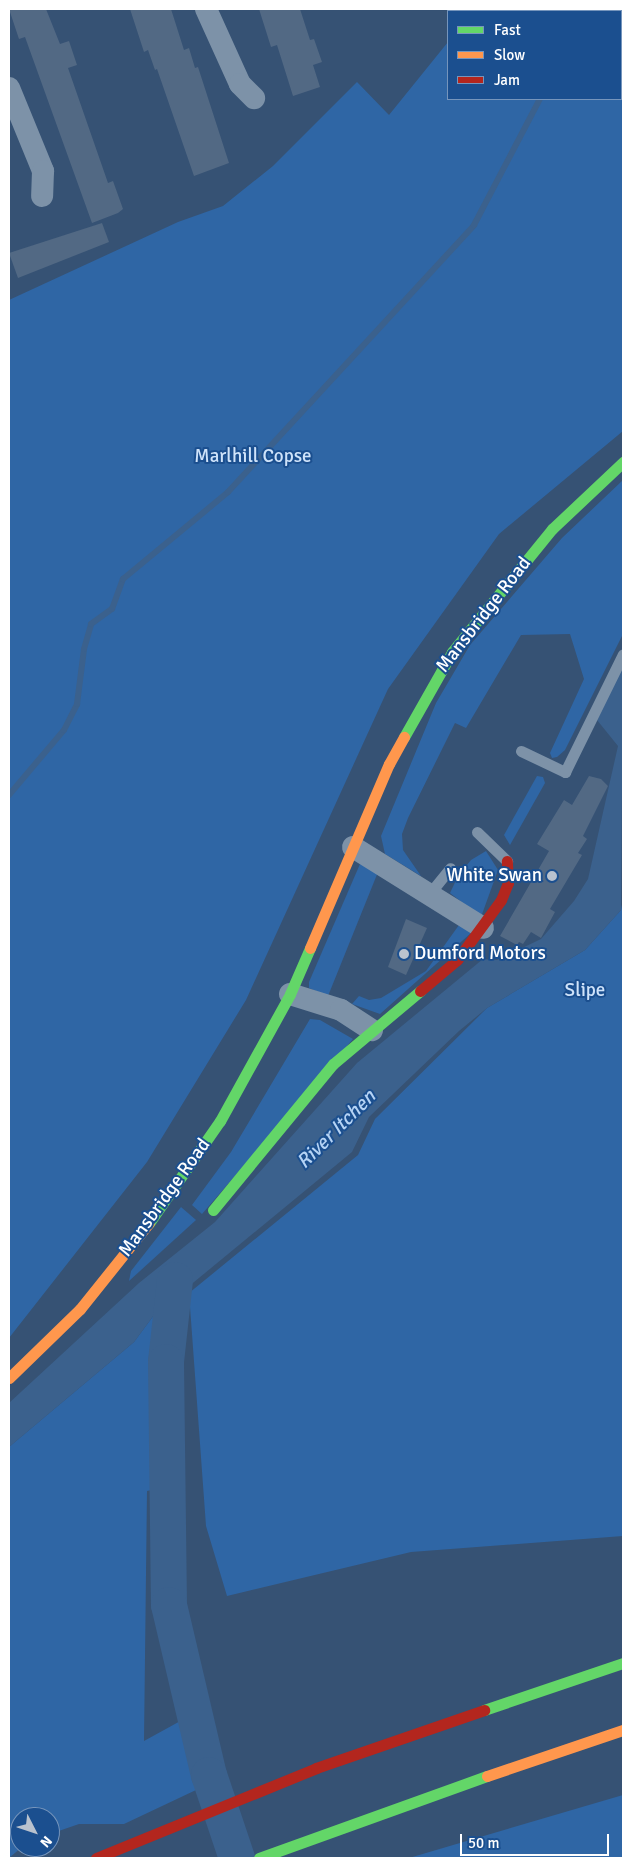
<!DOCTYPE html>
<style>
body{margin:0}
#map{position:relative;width:632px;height:1867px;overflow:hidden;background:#365274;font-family:Signika,sans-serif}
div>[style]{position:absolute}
.green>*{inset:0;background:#2f66a5}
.water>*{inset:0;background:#3b618d}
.stream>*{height:6px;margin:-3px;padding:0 3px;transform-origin:3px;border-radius:3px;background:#3b618d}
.river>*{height:36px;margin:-18px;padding:0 18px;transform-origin:18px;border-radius:18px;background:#3b618d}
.building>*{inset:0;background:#526984}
.lane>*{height:11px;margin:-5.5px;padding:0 5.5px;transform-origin:5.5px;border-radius:5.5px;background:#7d92a8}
.street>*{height:22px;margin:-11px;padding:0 11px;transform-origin:11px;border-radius:11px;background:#7d92a8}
.fast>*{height:11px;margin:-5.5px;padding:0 5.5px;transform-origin:5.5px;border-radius:5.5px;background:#63d668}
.slow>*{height:11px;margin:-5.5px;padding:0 5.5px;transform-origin:5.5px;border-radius:5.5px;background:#ff974d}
.jam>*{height:11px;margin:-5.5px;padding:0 5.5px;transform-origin:5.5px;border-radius:5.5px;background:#b3261e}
.dots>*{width:14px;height:14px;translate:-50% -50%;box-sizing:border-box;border:2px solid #1b4f8f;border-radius:50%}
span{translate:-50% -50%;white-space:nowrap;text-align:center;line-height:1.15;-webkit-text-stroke:4px #1b4f8f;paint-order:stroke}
.park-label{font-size:19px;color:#cfe3fa}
.street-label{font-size:19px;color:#fff}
.poi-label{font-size:19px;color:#fff}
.right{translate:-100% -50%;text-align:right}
.left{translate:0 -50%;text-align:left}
.water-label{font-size:20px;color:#b5d3f5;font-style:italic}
.frame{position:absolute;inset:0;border:10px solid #fff;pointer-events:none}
.legend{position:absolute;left:447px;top:10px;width:175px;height:90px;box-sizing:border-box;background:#1b4f8f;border:1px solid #7695bc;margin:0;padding:6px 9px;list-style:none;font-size:15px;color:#fff}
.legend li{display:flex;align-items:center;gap:10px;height:25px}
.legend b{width:25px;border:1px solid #7695bc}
.north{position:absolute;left:10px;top:1807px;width:50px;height:50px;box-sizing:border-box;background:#1b4f8f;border:1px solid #7695bc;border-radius:50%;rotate:131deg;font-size:14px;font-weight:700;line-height:20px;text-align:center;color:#fff}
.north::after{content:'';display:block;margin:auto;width:18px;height:22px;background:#b9c2ce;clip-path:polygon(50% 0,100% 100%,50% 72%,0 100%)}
.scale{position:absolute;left:460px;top:1834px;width:149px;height:22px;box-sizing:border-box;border:2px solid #fff;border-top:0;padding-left:6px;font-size:15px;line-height:18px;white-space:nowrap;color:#fff;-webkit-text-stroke:4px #1b4f8f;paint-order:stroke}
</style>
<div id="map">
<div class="green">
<i style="clip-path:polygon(468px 9px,623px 9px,623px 431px,499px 534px,388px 689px,246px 1000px,147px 1162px,9px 1338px,9px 300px,178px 222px,223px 206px,273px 166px,357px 82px,389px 115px,448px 42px,448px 99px,621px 99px,621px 11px,466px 11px)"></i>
<i style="clip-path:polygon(623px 480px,623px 634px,565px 750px,557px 757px,552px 758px,550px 753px,584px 679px,570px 634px,521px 635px,466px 728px,455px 723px,408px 818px,402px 834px,403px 850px,421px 876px,385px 854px,381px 836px,436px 703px,470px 645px,562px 538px)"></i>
<i style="clip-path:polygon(537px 776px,543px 777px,545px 783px,510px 845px,504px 835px)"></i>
<i style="clip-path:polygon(486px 851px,498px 870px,481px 917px,450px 893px,458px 876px,471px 860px)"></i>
<i style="clip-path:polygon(360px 864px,378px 872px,328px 996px,309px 988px,309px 982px)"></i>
<i style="clip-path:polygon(623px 899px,623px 1536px,411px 1552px,227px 1596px,206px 1526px,189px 1293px,358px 1155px,375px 1119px,487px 1008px,585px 950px,621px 910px)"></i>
<i style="clip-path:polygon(459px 925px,471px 933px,380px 1014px,352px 1004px,359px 996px,369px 1000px,381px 998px,426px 971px)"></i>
<i style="clip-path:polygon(310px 1019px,320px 1020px,353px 1039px,202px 1214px,192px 1205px,231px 1152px)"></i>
<i style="clip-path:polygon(181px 1207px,196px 1220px,129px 1281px,131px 1271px)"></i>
<i style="clip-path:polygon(154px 1315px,158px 1315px,155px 1338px,161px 1488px,147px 1491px,144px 1741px,184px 1719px,196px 1790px,124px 1824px,79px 1824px,50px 1834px,50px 1817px,20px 1817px,22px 1847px,9px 1858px,9px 1447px,134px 1342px)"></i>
<i style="clip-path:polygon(623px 1795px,623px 1858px,409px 1858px)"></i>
</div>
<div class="water">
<i style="clip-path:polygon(623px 664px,621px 910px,585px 950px,487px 1008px,459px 1031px,369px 1117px,352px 1152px,154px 1315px,134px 1342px,9px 1447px,9px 1403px,139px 1283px,215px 1222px,357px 1063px,483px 959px,497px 960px,541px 939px,574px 901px,588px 879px,618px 746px,597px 720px)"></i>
</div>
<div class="stream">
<i style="left:577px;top:11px;width:2px;rotate:-63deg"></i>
<i style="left:9px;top:795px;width:85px;rotate:-49.8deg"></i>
<i style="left:64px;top:730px;width:29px;rotate:-63deg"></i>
<i style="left:77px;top:704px;width:55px;rotate:-82.7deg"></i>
<i style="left:84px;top:649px;width:26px;rotate:-74deg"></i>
<i style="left:91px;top:624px;width:26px;rotate:-36deg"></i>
<i style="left:112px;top:609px;width:32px;rotate:-70deg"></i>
<i style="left:123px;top:579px;width:136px;rotate:-39.6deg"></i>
<i style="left:228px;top:492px;width:363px;rotate:-47.3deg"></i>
<i style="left:474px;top:225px;width:142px;rotate:-62.4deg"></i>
</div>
<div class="river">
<i style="left:175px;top:1280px;width:82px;rotate:96.3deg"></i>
<i style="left:166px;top:1362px;width:243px;rotate:89.3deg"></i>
<i style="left:169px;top:1605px;width:175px;rotate:76.8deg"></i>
<i style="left:209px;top:1775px;width:88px;rotate:71.4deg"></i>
</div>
<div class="building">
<i style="clip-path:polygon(9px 9px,46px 9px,60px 44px,69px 41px,77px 65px,68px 68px,108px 183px,113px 181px,123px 209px,118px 213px,92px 223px,25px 37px,19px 39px)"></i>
<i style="clip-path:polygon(130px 9px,171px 9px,184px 50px,189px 48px,195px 68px,198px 67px,229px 163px,194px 176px,157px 69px,155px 70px,148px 50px,144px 52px)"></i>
<i style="clip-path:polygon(259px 9px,300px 9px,310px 40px,314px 39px,322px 62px,313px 65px,320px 87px,293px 96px,277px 45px,271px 47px)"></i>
<i style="clip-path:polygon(102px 223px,109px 242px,18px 278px,9px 253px)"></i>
<i style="clip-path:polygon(589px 776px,601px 779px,608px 786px,583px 836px,587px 839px,578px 853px,582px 855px,550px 909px,555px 912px,541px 938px,531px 932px,523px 944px,519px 942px,517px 945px,500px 936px,549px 851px,537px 844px,564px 800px,572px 805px)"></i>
<i style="clip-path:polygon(406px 919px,427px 928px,406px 975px,388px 967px)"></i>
</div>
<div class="lane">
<i style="left:521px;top:751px;width:49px;rotate:25.5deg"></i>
<i style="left:565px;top:772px;width:131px;rotate:-63.8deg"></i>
<i style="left:477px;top:832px;width:42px;rotate:44deg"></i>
<i style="left:430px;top:893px;width:32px;rotate:-51deg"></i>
</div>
<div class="street">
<i style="left:206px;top:9px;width:82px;rotate:65.6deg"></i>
<i style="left:240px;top:84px;width:20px;rotate:45deg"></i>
<i style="left:9px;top:88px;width:90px;rotate:67.7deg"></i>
<i style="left:43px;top:171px;width:25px;rotate:92deg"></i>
<i style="left:353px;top:847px;width:153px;rotate:31.9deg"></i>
<i style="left:290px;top:994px;width:53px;rotate:17.4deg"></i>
<i style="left:341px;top:1010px;width:37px;rotate:33deg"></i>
</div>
<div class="fast">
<i style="left:404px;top:737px;width:98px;rotate:-60.5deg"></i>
<i style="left:452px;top:652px;width:159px;rotate:-50.9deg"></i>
<i style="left:552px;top:529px;width:98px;rotate:-43.3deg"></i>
<i style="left:213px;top:1210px;width:189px;rotate:-50.6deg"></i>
<i style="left:333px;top:1064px;width:114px;rotate:-40deg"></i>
<i style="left:149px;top:1223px;width:124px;rotate:-55.2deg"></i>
<i style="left:220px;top:1121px;width:145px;rotate:-61.1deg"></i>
<i style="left:290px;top:994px;width:50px;rotate:-66.5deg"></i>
<i style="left:484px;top:1710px;width:147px;rotate:-18.7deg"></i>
<i style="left:259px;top:1858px;width:242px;rotate:-19.8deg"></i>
</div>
<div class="slow">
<i style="left:310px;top:948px;width:200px;rotate:-66.8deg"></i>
<i style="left:389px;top:764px;width:31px;rotate:-61deg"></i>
<i style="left:9px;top:1378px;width:99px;rotate:-44.2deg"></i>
<i style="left:80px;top:1309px;width:110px;rotate:-51.3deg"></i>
<i style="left:487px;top:1776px;width:144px;rotate:-18.7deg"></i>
</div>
<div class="jam">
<i style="left:420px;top:991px;width:48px;rotate:-40deg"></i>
<i style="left:457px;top:960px;width:74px;rotate:-53.7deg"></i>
<i style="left:501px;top:900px;width:18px;rotate:-68deg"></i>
<i style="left:508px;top:883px;width:22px;rotate:-93deg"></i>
<i style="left:96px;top:1858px;width:238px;rotate:-22.2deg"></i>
<i style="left:316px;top:1768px;width:178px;rotate:-19deg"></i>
</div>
<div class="dots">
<i style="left:552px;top:876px;background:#b9c2ce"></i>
<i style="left:404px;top:954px;background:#b9c2ce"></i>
</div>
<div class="park-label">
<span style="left:253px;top:457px">Marlhill Copse</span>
<span style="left:585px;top:991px">Slipe</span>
</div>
<div class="street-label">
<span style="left:484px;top:615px;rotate:-52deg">Mansbridge Road</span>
<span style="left:165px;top:1198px;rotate:-54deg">Mansbridge Road</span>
</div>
<div class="poi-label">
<span class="right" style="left:542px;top:876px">White Swan</span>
<span class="left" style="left:414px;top:954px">Dumford Motors</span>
</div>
<div class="water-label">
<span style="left:336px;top:1129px;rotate:-45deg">River Itchen</span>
</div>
<div class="frame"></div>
<ul class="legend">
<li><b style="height:6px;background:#63d668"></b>Fast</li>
<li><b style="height:6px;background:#ff974d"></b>Slow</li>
<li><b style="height:6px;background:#b3261e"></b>Jam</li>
</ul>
<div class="north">N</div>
<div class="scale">50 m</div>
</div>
